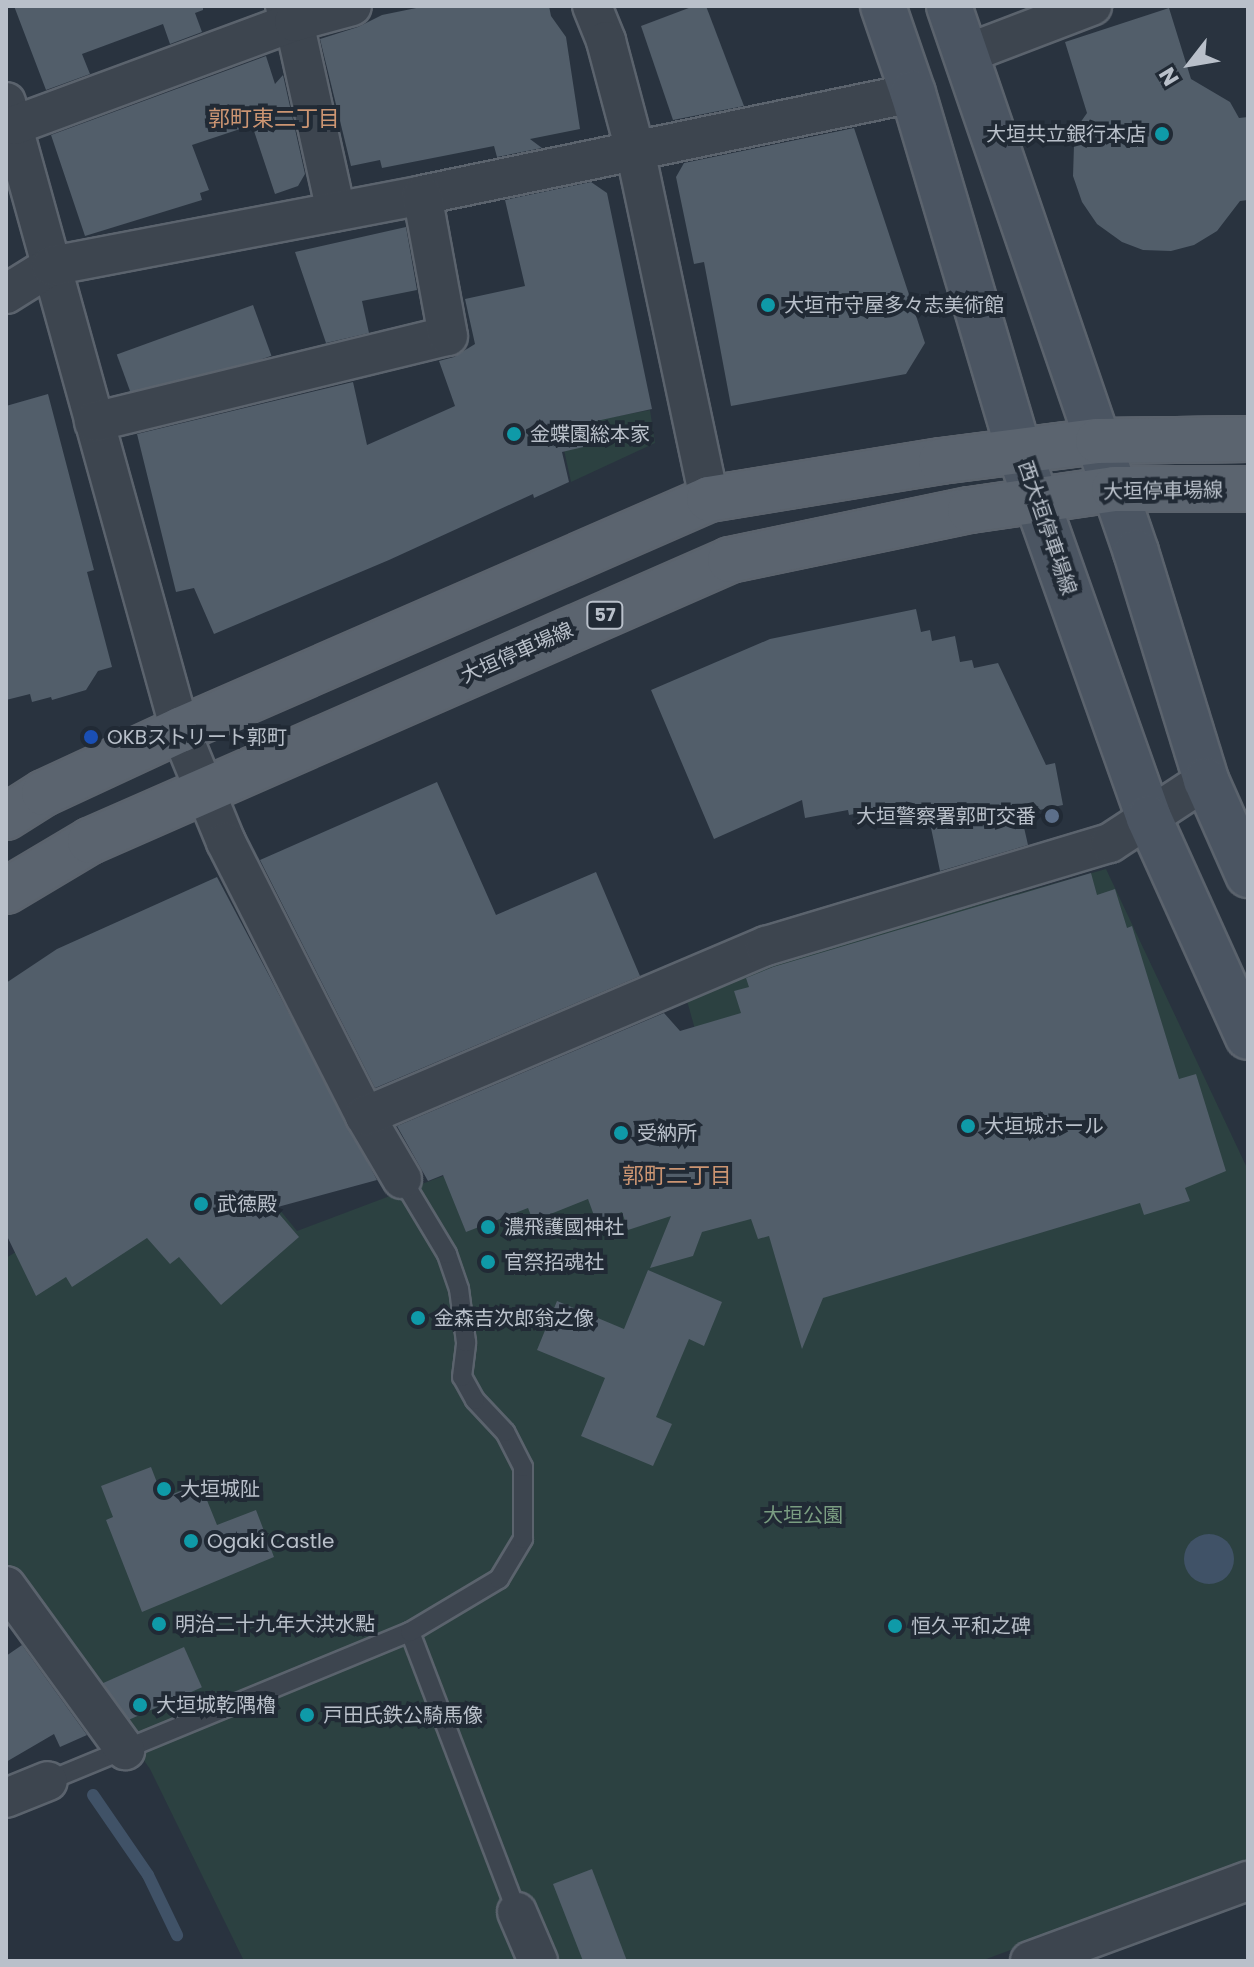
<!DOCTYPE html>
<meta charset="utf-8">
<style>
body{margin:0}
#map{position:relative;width:1254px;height:1967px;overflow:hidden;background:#29333f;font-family:Poppins,"Noto Sans JP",sans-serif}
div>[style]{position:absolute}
.green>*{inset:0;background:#2c4141}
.water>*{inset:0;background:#405267}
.round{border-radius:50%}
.stream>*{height:12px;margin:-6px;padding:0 6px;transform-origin:6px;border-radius:6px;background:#405267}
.building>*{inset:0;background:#525e6a;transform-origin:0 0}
.roads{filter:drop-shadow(2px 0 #5b636d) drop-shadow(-2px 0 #5b636d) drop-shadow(0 2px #5b636d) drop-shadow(0 -2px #5b636d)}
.lane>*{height:18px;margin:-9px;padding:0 9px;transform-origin:9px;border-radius:9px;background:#3d454f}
.street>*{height:38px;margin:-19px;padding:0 19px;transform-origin:19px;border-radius:19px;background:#3d454f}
.secondary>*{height:44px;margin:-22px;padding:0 22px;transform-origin:22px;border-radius:22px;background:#4b5562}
.primary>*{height:44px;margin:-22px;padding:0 22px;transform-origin:22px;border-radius:22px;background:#5b646f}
.dots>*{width:22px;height:22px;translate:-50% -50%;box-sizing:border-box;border:4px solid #212a35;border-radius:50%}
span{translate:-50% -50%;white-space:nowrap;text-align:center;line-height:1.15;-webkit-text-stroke:8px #212a35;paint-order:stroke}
.shield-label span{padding:2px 6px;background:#212a35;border:2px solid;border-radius:6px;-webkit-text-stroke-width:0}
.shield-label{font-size:18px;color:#b9c0ca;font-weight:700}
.poi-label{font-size:20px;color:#b9c0ca}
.right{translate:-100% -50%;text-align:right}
.left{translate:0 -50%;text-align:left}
.street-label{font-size:20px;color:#b9c0ca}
.park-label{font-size:20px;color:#7a9d81}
.neighbourhood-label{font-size:22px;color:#cc9572}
.frame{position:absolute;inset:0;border:8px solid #b9c0ca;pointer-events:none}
.north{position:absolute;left:1150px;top:24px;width:80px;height:80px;-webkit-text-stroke:6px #212a35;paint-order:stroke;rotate:239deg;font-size:22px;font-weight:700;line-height:32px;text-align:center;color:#b9c0ca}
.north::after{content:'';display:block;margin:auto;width:28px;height:36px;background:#b9c0ca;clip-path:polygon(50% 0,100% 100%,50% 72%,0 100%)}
</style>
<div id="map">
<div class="green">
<i style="clip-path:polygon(650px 410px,655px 443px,571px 482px,559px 427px)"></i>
<i style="clip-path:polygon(1106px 869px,1248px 1170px,1248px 1861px,981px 1961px,244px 1961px,150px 1769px,6px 1566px,6px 1258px,114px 1192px,195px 1106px,297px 1231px,708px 1076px,686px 997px,782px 960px)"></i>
</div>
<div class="water">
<i class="round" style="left:1184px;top:1534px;width:50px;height:50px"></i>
</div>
<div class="stream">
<i style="left:93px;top:1795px;width:97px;rotate:55.5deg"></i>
<i style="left:148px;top:1875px;width:67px;rotate:64.2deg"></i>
</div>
<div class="building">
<i style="clip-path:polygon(14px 6px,203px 6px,203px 10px,195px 13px,202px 32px,170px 44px,163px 24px,82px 54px,90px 74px,46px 90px)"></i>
<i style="clip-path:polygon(426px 6px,549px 6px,551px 16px,566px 37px,580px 129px,530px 139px,542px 148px,497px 157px,494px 146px,382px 168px,380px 160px,351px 166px,320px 39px,358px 27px,382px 15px)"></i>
<i style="clip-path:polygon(694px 6px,706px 6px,744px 106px,673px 120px,641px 26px)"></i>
<i style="clip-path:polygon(1169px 8px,1191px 79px,1230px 102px,1239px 118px,1248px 117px,1248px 200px,1240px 201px,1217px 231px,1194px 245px,1171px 251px,1143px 250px,1122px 242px,1097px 224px,1082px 202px,1073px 176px,1074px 145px,1080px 123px,1087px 113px,1065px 42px)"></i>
<i style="clip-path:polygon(266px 56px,275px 84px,283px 75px,305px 174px,298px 186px,275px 194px,252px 125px,192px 145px,209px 190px,200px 193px,202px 200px,85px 236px,51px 135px)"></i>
<i style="clip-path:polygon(854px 128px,925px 343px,906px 374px,731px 406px,704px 262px,694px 264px,676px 177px,684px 163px)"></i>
<i style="clip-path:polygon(591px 182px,607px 193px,652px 409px,587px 423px,592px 445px,562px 452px,569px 482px,534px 498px,533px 494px,389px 560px,214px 634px,194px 588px,176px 592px,137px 434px,353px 382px,367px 445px,455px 406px,439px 361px,454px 357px,475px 344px,465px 299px,525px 286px,505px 200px)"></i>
<i style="clip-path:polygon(406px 227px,417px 290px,362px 301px,369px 333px,326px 343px,295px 252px)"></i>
<i style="left:253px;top:305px;width:54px;height:145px;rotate:70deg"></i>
<i style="clip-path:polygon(48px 394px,94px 570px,87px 572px,112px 667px,98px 671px,86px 690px,52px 700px,51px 697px,32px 702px,30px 694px,6px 700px,6px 406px)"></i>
<i style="clip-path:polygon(916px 609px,921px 632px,930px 630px,932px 641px,955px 636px,960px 662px,972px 660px,974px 668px,998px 663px,1046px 765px,1055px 763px,1063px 805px,1021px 814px,1028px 845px,940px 871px,926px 804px,869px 815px,869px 811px,849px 815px,848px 810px,805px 818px,802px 800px,714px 839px,651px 690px,770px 639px)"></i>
<i style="clip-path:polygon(437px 782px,496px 915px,596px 872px,640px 976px,375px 1088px,260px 860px)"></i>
<i style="clip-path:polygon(1091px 873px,1097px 895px,1115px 889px,1127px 928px,1132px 926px,1179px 1079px,1196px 1074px,1226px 1171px,1185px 1188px,1190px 1201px,1144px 1215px,1140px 1203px,823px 1298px,802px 1349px,769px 1236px,758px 1239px,751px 1219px,702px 1232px,693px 1256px,650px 1268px,671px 1216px,628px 1230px,622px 1212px,596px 1221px,588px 1199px,533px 1221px,528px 1208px,466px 1232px,443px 1175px,428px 1181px,397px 1126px,664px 1013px,680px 1031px,741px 1013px,734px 991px,749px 987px,746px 978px,773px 967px)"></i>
<i style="clip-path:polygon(217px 877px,377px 1180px,274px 1208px,299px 1237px,221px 1305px,179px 1257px,170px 1264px,147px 1238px,72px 1287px,66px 1277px,36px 1296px,6px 1234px,6px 983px,57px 949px)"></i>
<i style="clip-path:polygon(648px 1270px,722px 1302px,704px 1346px,689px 1339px,656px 1417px,672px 1424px,653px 1466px,581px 1436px,605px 1378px,537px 1350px,557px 1301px,624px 1329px)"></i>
<i style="clip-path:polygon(151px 1467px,163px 1498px,200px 1483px,217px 1525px,256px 1510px,274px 1557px,142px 1612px,106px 1520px,113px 1517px,101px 1486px)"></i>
<i style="clip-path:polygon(22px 1645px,87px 1735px,60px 1747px,54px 1734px,6px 1762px,6px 1656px)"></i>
<i style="left:184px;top:1647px;width:44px;height:89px;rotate:66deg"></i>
<i style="clip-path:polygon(592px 1869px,627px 1961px,583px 1961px,553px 1884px)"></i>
</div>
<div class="roads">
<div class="lane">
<i style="left:410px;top:1632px;width:300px;rotate:69.1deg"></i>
<i style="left:48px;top:1781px;width:391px;rotate:-22.4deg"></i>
<i style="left:410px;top:1632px;width:104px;rotate:-30.8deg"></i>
<i style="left:499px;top:1579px;width:47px;rotate:-59deg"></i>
<i style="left:523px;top:1539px;width:72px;rotate:-90deg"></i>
<i style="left:523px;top:1467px;width:39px;rotate:-117deg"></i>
<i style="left:505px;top:1432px;width:44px;rotate:-133.2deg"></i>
<i style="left:475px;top:1400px;width:26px;rotate:-119deg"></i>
<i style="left:462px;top:1377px;width:35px;rotate:-83deg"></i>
<i style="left:466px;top:1342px;width:53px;rotate:-97.5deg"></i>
<i style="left:459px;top:1289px;width:37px;rotate:-109deg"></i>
<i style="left:447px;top:1254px;width:87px;rotate:-121deg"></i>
</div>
<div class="street">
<i style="left:285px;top:6px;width:18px;rotate:61deg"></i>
<i style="left:294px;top:22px;width:194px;rotate:77.5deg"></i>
<i style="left:592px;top:6px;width:38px;rotate:68deg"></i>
<i style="left:606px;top:41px;width:113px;rotate:75.1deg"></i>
<i style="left:635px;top:150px;width:357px;rotate:78deg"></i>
<i style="left:966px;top:54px;width:135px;rotate:-20.9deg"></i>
<i style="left:6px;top:102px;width:652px;rotate:74.51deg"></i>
<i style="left:180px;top:730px;width:121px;rotate:67.7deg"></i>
<i style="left:226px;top:842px;width:307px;rotate:63.1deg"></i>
<i style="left:365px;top:1116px;width:73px;rotate:59.6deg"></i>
<i style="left:15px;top:125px;width:297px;rotate:-20.3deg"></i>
<i style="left:294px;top:22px;width:60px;rotate:-15.4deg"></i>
<i style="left:6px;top:294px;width:53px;rotate:-31.9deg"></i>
<i style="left:51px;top:266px;width:378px;rotate:-10.8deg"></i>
<i style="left:422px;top:195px;width:501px;rotate:-11.74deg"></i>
<i style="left:94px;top:422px;width:364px;rotate:-13.7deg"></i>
<i style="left:448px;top:336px;width:143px;rotate:-100.4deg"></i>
<i style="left:365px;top:1116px;width:436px;rotate:-23deg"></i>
<i style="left:766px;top:946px;width:359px;rotate:-16.7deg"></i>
<i style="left:1110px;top:843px;width:115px;rotate:-33.3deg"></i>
<i style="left:6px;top:1586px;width:203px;rotate:54deg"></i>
<i style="left:6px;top:1798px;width:45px;rotate:-22deg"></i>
<i style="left:517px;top:1912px;width:53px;rotate:66.8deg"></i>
<i style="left:1030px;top:1961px;width:232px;rotate:-20.2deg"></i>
</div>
<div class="secondary">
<i style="left:883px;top:6px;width:92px;rotate:71deg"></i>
<i style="left:913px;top:93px;width:373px;rotate:73.5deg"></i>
<i style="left:1019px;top:451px;width:389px;rotate:70.5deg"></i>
<i style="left:1149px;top:818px;width:240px;rotate:65.7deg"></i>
<i style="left:949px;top:6px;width:577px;rotate:71.09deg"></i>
<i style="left:1136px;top:552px;width:239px;rotate:72.9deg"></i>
<i style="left:1206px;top:780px;width:104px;rotate:66.1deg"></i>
</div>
<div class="primary">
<i style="left:6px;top:817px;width:45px;rotate:-32.3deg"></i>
<i style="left:44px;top:793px;width:150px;rotate:-24.9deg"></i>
<i style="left:180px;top:730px;width:577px;rotate:-23.59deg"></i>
<i style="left:709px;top:499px;width:235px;rotate:-9.3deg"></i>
<i style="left:941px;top:461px;width:158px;rotate:-7.3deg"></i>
<i style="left:1098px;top:441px;width:150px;rotate:-0.8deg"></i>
<i style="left:6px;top:891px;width:98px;rotate:-30.8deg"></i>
<i style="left:90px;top:841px;width:699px;rotate:-23.7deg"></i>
<i style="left:730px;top:560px;width:245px;rotate:-11.8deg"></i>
<i style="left:970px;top:510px;width:146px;rotate:-8.3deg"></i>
<i style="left:1114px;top:489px;width:134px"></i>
</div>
</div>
<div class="dots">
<i style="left:1162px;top:134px;background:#0f9aa8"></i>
<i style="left:768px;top:305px;background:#0f9aa8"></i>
<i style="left:514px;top:434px;background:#0f9aa8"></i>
<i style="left:91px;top:737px;background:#1a4fb4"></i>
<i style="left:1052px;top:816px;background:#5c6f8a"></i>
<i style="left:968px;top:1126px;background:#0f9aa8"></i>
<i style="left:621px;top:1133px;background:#0f9aa8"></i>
<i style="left:201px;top:1204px;background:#0f9aa8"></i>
<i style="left:488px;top:1227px;background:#0f9aa8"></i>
<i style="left:488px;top:1262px;background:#0f9aa8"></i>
<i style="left:418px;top:1318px;background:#0f9aa8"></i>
<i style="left:164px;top:1489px;background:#0f9aa8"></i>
<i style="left:191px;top:1541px;background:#0f9aa8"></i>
<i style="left:159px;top:1624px;background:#0f9aa8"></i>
<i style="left:895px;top:1626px;background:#0f9aa8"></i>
<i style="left:140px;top:1705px;background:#0f9aa8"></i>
<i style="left:307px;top:1715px;background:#0f9aa8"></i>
</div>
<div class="shield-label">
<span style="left:605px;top:615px">57</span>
</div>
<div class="poi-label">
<span class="right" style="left:1146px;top:134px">大垣共立銀行本店</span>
<span class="left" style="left:784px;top:305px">大垣市守屋多々志美術館</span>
<span class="left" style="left:530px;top:434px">金蝶園総本家</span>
<span class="left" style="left:107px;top:737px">OKBストリート郭町</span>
<span class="right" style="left:1036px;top:816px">大垣警察署郭町交番</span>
<span class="left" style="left:984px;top:1126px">大垣城ホール</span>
<span class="left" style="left:637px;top:1133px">受納所</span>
<span class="left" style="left:217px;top:1204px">武徳殿</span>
<span class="left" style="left:504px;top:1227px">濃飛護國神社</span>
<span class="left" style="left:504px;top:1262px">官祭招魂社</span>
<span class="left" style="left:434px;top:1318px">金森吉次郎翁之像</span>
<span class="left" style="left:180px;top:1489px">大垣城阯</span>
<span class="left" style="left:207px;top:1541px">Ogaki Castle</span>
<span class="left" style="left:175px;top:1624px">明治二十九年大洪水點</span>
<span class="left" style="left:911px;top:1626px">恒久平和之碑</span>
<span class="left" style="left:156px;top:1705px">大垣城乾隅櫓</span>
<span class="left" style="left:323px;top:1715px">戸田氏鉄公騎馬像</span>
</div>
<div class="street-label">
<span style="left:1163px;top:491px;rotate:-1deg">大垣停車場線</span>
<span style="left:1047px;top:528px;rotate:71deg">西大垣停車場線</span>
<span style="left:517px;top:653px;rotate:-24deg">大垣停車場線</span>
</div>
<div class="park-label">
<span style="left:803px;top:1515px">大垣公園</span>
</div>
<div class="neighbourhood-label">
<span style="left:274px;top:119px">郭町東二丁目</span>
<span style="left:677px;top:1176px">郭町二丁目</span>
</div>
<div class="frame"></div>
<div class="north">N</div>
</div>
